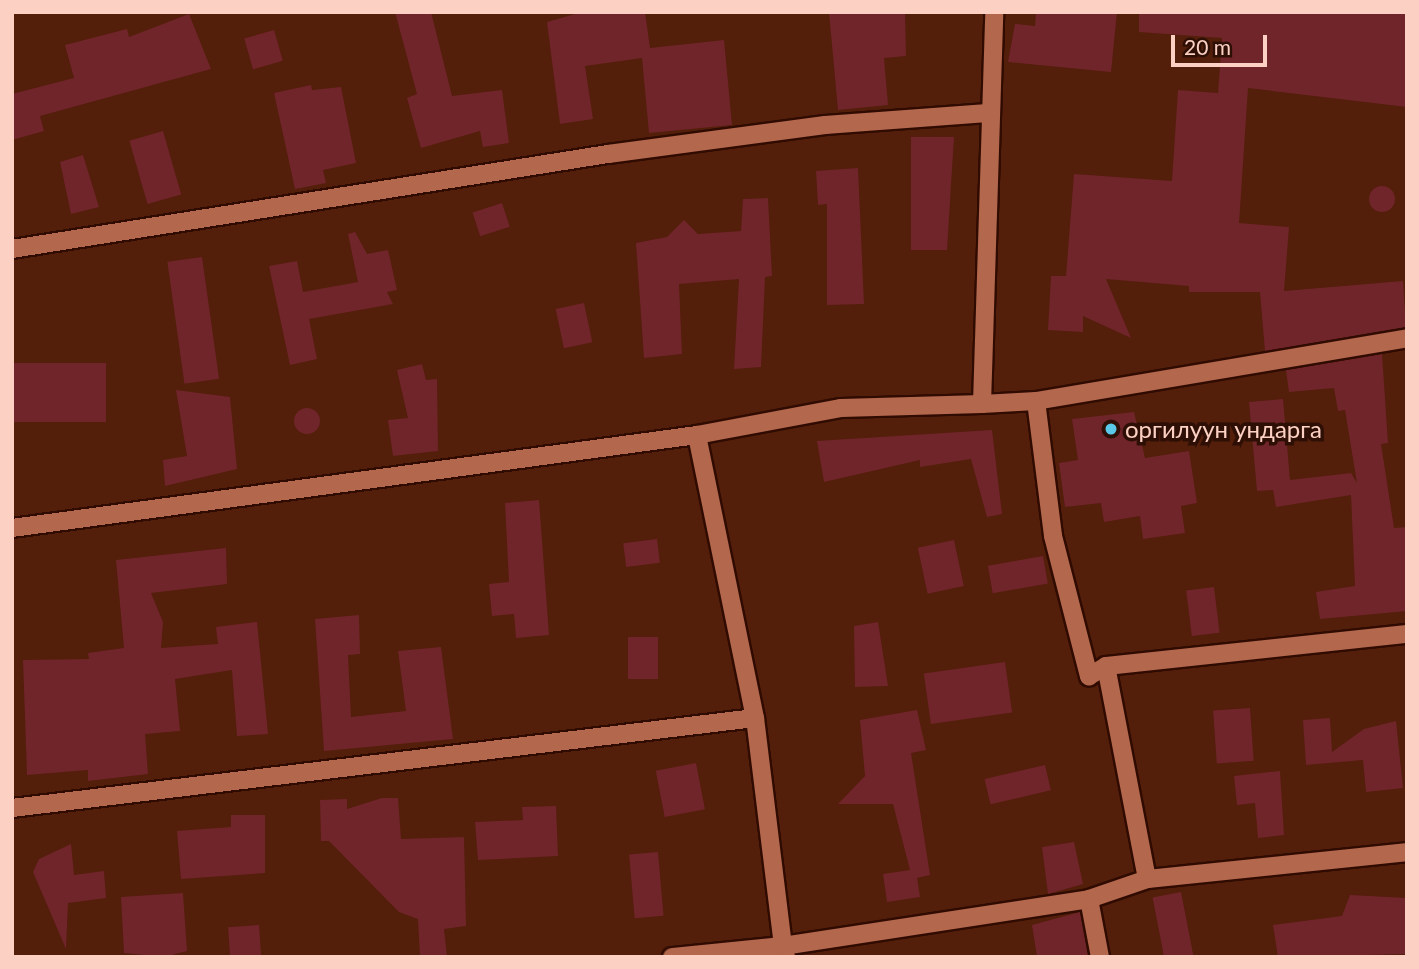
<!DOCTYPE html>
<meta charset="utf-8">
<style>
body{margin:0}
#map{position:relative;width:1419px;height:969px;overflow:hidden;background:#531e0a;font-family:Lato,sans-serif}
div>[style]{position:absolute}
.building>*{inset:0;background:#70252a;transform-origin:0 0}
.round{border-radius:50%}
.roads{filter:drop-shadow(2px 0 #300b01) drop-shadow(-2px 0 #300b01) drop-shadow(0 2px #300b01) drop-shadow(0 -2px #300b01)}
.minor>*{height:18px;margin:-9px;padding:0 9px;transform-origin:9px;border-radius:9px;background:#b3674c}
.dots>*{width:19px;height:19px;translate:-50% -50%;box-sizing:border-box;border:4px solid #2d0f05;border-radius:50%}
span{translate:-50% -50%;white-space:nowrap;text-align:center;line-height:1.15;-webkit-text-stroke:7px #2d0f05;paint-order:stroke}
.poi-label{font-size:24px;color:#fcd0c2}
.left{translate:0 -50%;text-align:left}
.frame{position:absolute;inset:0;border:14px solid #fcd0c2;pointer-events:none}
.scale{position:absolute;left:1171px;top:35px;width:96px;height:32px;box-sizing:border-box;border:4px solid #fcd0c2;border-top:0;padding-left:9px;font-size:21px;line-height:24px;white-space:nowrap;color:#fcd0c2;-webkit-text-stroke:5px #2d0f05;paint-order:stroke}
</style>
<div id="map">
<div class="building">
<i style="clip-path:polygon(395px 12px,431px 12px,452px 96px,502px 90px,509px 143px,483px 147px,480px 131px,421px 148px,407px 98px,417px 94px)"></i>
<i style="clip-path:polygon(582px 12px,645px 12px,650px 48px,724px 40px,732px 125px,649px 133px,642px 58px,585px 66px,593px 119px,560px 124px,547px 22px)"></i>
<i style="clip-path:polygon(829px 12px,905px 12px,906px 56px,884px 58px,888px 105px,838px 110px)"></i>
<i style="clip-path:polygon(1036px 12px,1117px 12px,1111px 72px,1008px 62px,1015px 24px,1035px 26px)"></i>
<i style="clip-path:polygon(1139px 12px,1407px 12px,1407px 107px,1248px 88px,1239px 223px,1289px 227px,1284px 291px,1403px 281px,1406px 327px,1265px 351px,1260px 292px,1189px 292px,1189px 286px,1106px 279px,1131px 338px,1083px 316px,1083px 332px,1048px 330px,1051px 276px,1066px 276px,1074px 174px,1172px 181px,1178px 90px,1218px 93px,1222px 38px,1139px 32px)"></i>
<i style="clip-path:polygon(189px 14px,211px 69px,40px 116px,44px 131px,12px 140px,12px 94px,74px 78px,65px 45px,127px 29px,129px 37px)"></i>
<i style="left:274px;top:30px;width:32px;height:31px;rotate:74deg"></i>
<i style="clip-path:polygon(311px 85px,312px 90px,341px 87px,356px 163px,323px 170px,326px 183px,295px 189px,274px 93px)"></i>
<i style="left:163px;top:131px;width:66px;height:35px;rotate:74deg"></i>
<i style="clip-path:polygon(911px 137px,954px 137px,947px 250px,911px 250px)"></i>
<i style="clip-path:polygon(83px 155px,99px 207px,71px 214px,60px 162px)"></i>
<i style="clip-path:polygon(858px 168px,864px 304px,827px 305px,827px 204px,818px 205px,816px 171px)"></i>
<i class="round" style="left:1369px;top:186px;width:26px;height:26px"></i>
<i style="clip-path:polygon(768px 198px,772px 276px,765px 277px,761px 367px,734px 369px,739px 279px,679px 284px,682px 354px,644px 358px,636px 243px,667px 237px,684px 220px,698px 234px,741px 231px,743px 199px)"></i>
<i style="left:502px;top:203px;width:25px;height:31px;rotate:72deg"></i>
<i style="clip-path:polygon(355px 232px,367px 254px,388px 250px,397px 290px,387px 292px,393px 304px,309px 319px,317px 359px,290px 365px,269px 266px,297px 261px,303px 292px,358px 282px,348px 234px)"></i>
<i style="left:202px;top:257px;width:123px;height:35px;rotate:82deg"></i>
<i style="left:584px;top:303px;width:40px;height:29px;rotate:78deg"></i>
<i style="clip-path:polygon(1382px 354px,1388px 443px,1381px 444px,1394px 528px,1407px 527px,1407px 611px,1320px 619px,1316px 592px,1355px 586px,1351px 495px,1276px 507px,1273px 490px,1257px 491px,1249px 402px,1283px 399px,1290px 480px,1351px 473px,1357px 483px,1345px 410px,1338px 411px,1334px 388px,1289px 392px,1286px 370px)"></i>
<i style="left:106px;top:363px;width:59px;height:94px;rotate:90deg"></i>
<i style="clip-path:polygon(422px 364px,426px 380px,437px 379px,438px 451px,393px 456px,388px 420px,408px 418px,397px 370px)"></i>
<i style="clip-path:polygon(176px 390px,230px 397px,237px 469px,165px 486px,163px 460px,187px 456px)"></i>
<i class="round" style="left:294px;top:408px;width:26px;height:26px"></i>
<i style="clip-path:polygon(1134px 412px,1145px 458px,1189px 451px,1197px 503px,1181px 506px,1185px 533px,1143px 539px,1140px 516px,1104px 522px,1101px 503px,1065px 507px,1059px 463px,1078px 460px,1072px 419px)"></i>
<i style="clip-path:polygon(992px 430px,1002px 514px,987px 517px,971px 459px,920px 467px,920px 460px,824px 482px,817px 441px)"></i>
<i style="clip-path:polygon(539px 500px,549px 635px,516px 638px,514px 614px,492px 616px,489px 584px,509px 582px,505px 503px)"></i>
<i style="left:657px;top:539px;width:24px;height:34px;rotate:83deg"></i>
<i style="left:954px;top:540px;width:47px;height:37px;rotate:78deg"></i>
<i style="clip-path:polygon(226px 548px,227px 584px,151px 593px,163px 622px,161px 648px,218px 644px,216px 627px,257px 622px,268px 734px,237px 736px,232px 670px,175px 679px,180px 731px,145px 734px,148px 774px,88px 781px,88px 770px,27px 775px,23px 660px,89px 659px,88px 653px,124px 648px,116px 560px)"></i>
<i style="left:1043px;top:556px;width:28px;height:56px;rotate:80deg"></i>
<i style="left:1214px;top:587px;width:46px;height:28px;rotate:83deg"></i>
<i style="clip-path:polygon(359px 615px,360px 654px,348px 655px,351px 717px,406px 711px,398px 651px,441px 647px,453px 739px,324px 751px,315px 619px)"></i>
<i style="clip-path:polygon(878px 622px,888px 686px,855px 687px,854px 626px)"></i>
<i style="left:658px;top:637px;width:42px;height:30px;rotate:90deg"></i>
<i style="left:1005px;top:662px;width:51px;height:82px;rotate:82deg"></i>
<i style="left:1250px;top:708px;width:53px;height:37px;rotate:86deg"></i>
<i style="clip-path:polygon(917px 710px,926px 750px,911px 753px,930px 875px,917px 878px,920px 897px,887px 902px,883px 874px,910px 870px,893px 804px,838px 804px,865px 776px,860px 720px)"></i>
<i style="clip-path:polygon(1330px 718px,1332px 752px,1364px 729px,1396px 721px,1403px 788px,1366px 792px,1363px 760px,1306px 765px,1303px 720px)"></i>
<i style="left:696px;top:763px;width:47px;height:41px;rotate:79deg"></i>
<i style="left:1045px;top:765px;width:26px;height:62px;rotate:77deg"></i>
<i style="clip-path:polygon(1280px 771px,1284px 835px,1258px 838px,1255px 803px,1237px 805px,1234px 776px)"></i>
<i style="clip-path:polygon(382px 798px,398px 798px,401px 839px,464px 837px,466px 926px,444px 929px,447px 957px,420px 957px,418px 919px,399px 912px,329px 841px,321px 841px,320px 800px,347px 799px,347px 809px)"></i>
<i style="clip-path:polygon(556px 806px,558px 856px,478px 860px,475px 822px,523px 820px,522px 807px)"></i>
<i style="clip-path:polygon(231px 815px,265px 815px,265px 873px,181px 879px,177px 831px,231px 827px)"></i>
<i style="clip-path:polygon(1074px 842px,1083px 884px,1048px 894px,1042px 847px)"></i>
<i style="clip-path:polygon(71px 844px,74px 875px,104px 871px,106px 898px,68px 903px,66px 949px,33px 872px,39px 859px)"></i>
<i style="left:658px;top:852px;width:64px;height:29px;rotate:85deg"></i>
<i style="left:1181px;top:892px;width:66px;height:29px;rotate:79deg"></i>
<i style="clip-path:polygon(183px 893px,187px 951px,164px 957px,124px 953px,121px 897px)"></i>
<i style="clip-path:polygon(1350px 895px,1407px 898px,1407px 954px,1278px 957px,1273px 925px,1342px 916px)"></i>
<i style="clip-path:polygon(1080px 912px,1088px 957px,1037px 957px,1032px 925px)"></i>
<i style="left:259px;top:925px;width:32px;height:31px;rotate:86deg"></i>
</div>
<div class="roads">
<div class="minor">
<i style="left:12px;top:249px;width:604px;rotate:-9.06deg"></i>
<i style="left:608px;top:154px;width:219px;rotate:-7.6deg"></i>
<i style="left:825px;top:125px;width:163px;rotate:-4.2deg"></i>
<i style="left:1036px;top:401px;width:136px;rotate:82.8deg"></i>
<i style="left:1053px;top:536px;width:145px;rotate:75.6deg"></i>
<i style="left:1089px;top:676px;width:20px;rotate:-30deg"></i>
<i style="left:1106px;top:666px;width:303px;rotate:-6.1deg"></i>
<i style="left:982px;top:404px;width:54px;rotate:-3.2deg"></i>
<i style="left:1036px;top:401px;width:376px;rotate:-9.6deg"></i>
<i style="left:12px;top:528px;width:691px;rotate:-7.73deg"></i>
<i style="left:697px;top:435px;width:147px;rotate:-10.6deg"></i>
<i style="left:841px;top:408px;width:141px;rotate:-1.6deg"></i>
<i style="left:982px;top:404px;width:392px;rotate:-88.2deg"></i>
<i style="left:1106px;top:666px;width:217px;rotate:79.1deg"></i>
<i style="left:12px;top:808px;width:748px;rotate:-6.91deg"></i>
<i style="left:1089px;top:899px;width:59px;rotate:79.3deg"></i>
<i style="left:672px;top:957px;width:112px;rotate:-5.7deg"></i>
<i style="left:783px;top:946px;width:230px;rotate:-97deg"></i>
<i style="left:755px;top:718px;width:289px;rotate:-101.6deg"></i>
<i style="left:786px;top:957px;width:11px;rotate:-105deg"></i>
<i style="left:783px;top:946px;width:310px;rotate:-8.7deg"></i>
<i style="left:1089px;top:899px;width:61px;rotate:-19deg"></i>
<i style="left:1147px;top:879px;width:261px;rotate:-5.9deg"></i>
</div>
</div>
<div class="dots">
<i style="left:1111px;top:429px;background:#5bc8e7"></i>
</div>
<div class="poi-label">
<span class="left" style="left:1125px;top:429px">оргилуун ундарга</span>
</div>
<div class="frame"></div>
<div class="scale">20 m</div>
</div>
